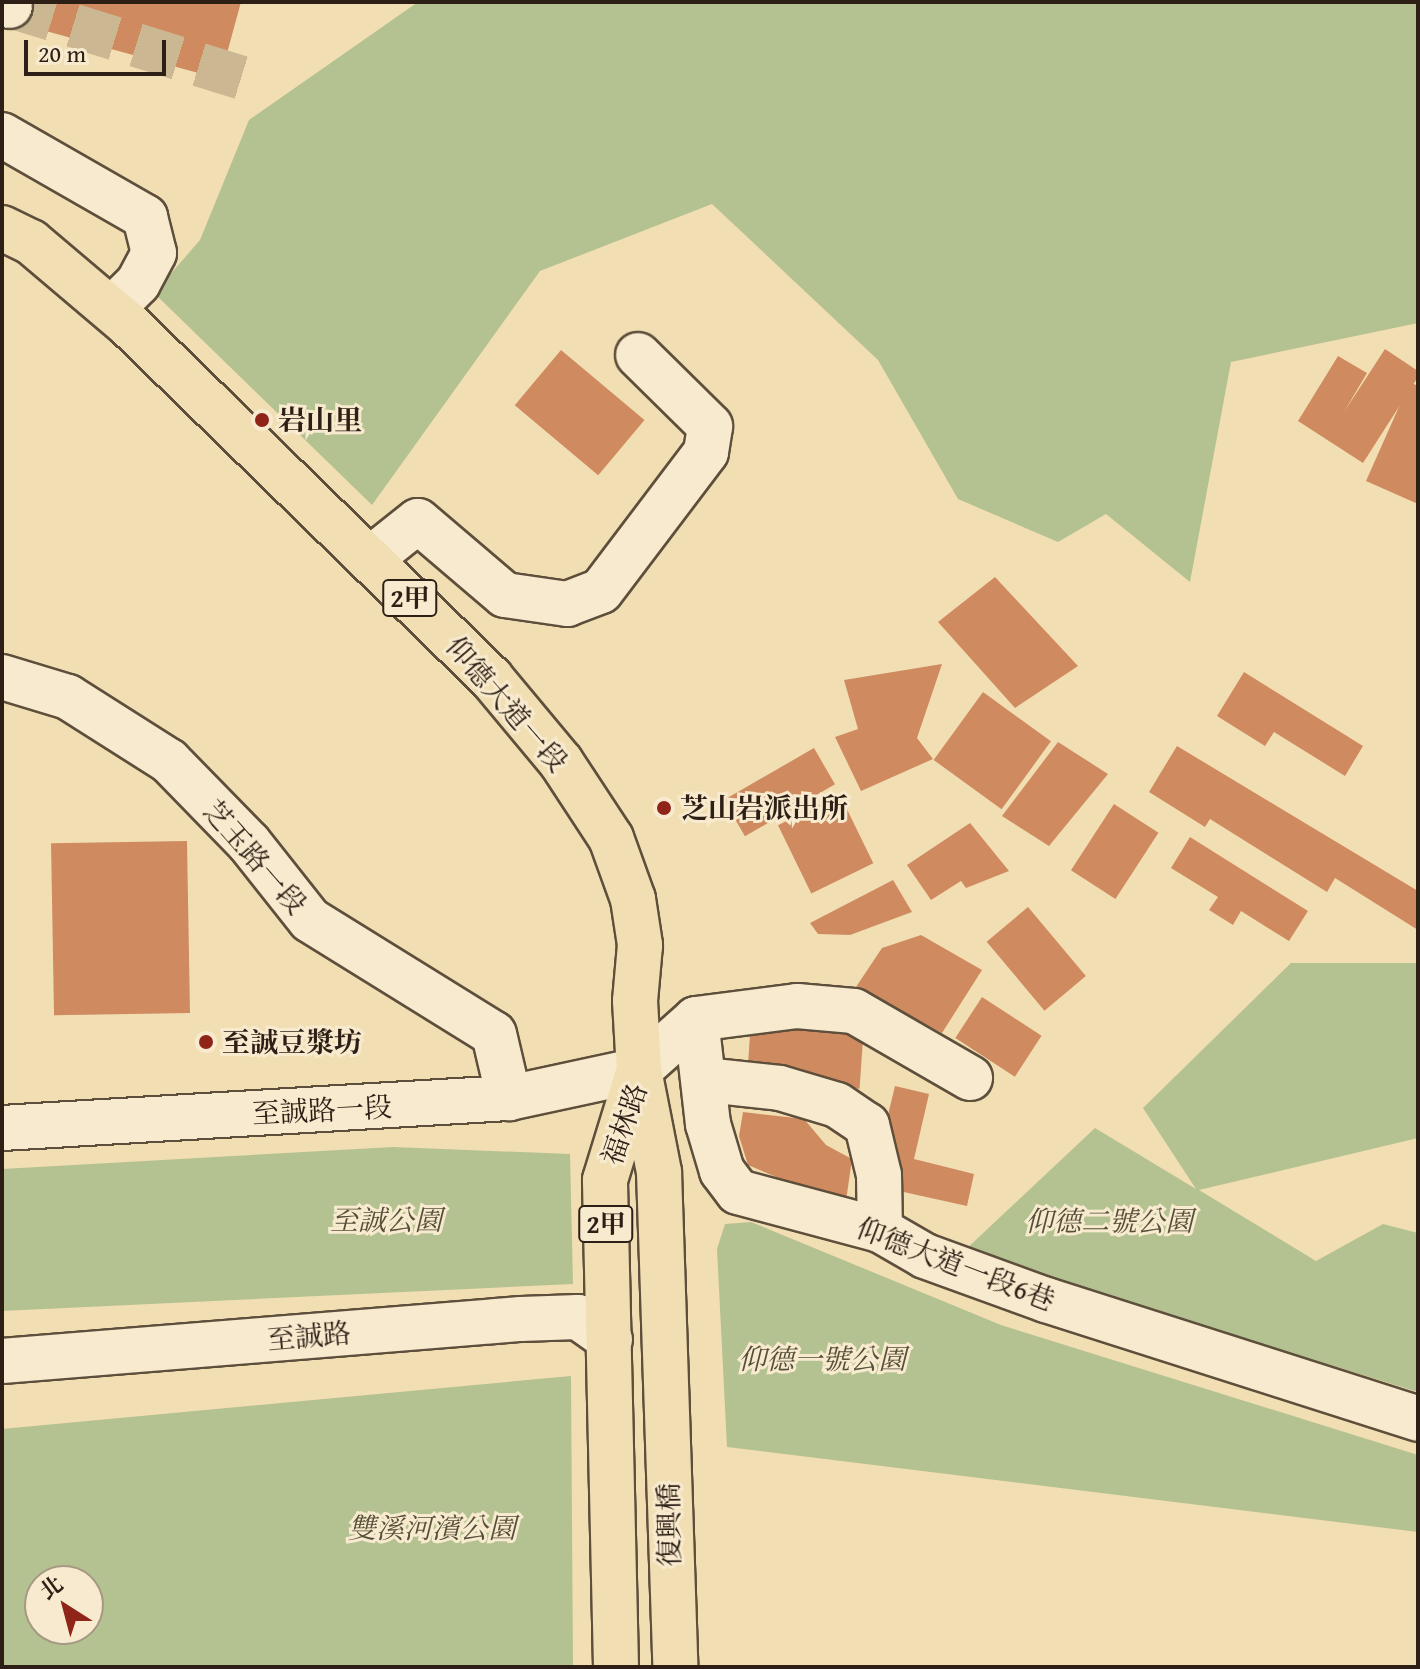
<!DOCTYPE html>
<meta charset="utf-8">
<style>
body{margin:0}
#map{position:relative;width:1420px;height:1669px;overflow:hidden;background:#f2deb3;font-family:"Gentium Book Plus","Noto Serif TC",serif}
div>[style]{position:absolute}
.green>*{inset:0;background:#b4c291}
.building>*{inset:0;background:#cf8b5f;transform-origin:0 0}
.minor-tunnel>*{height:44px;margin-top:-22px;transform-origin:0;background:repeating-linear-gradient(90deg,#cbb893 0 44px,transparent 0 66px)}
.roads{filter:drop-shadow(2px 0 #5e4f3c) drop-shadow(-2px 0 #5e4f3c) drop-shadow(0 2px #5e4f3c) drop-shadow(0 -2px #5e4f3c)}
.minor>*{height:44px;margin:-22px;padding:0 22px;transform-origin:22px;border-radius:22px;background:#f7eace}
.major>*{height:44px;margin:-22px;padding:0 22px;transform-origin:22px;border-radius:22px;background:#f2deb3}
.dots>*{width:22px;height:22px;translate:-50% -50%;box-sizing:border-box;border:4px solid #f7eace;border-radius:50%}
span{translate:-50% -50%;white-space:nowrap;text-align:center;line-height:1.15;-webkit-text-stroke:6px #f7eace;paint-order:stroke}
.shield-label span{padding:2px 6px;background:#f7eace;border:2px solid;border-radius:6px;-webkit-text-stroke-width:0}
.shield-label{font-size:26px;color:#2d1f15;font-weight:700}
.poi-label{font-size:28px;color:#2d1f15;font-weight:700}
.left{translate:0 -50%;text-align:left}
.street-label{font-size:28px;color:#2d1f15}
.park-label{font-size:28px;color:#56503a;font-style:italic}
.frame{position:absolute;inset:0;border:4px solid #2d1f15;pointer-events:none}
.north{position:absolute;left:24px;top:1565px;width:80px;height:80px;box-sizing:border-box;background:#f7eace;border:2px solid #a69984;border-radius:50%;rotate:324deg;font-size:22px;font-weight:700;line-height:32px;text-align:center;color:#2d1f15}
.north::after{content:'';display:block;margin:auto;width:28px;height:36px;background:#8f2418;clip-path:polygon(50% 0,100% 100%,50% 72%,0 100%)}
.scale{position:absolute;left:24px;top:40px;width:142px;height:36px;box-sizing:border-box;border:4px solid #2d1f15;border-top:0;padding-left:10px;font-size:24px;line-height:28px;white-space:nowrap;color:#2d1f15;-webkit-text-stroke:6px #f7eace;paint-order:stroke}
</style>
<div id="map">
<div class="green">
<i style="clip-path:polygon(418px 2px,1418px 2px,1418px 323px,1231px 362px,1190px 582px,1106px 514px,1058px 542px,958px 499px,878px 360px,712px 204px,540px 271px,372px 505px,154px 293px,200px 240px,249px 120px)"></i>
<i style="clip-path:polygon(1291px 963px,1418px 963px,1418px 1138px,1199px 1190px,1316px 1261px,1383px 1224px,1418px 1233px,1418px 1392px,963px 1252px,1095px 1128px,1196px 1189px,1143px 1108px)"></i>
<i style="clip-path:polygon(393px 1147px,570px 1154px,573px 1284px,2px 1311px,2px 1169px)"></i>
<i style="clip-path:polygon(751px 1222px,1001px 1325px,1418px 1455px,1418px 1532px,727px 1447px,717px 1249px,725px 1224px)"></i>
<i style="clip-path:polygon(evenodd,571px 1376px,573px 1667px,2px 1667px,2px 1429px,571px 1376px,88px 1581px,88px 1629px,40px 1629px,40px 1581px,88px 1581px)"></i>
</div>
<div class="building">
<i style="clip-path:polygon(11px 2px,241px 2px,220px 79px,6px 20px)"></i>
<i style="clip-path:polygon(1385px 349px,1418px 371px,1418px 377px,1363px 463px,1298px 421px,1338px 356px,1367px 373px,1344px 412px)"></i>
<i style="left:561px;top:350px;width:109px;height:72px;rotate:40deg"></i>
<i style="clip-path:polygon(1410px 382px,1418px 386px,1418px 504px,1366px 481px)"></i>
<i style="clip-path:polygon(995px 577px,1078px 666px,1015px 708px,938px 622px)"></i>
<i style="clip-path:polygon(942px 664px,917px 738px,933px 759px,861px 791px,835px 737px,858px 729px,844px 680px)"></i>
<i style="clip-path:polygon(1244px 672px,1363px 746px,1345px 776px,1274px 732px,1265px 746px,1217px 716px)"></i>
<i style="left:983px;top:692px;width:84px;height:84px;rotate:36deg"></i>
<i style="clip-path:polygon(1058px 742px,1108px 774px,1049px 846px,1002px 816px)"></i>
<i style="clip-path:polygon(1177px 746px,1418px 891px,1418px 930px,1335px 878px,1327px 892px,1210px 819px,1205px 827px,1149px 792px)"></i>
<i style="left:814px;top:748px;width:42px;height:104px;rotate:60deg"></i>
<i style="left:840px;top:795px;width:76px;height:69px;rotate:64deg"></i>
<i style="left:1114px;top:804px;width:53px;height:79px;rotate:33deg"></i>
<i style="clip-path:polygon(970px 823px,1009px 871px,966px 888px,961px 881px,931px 900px,907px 865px)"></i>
<i style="clip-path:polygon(1190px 837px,1308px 911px,1289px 941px,1241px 911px,1233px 925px,1209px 910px,1218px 897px,1171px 868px)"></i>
<i style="left:187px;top:841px;width:172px;height:136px;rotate:89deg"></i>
<i style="clip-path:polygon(893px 880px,912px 912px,850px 935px,818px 934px,810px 923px)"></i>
<i style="left:1028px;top:907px;width:90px;height:54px;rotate:50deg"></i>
<i style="clip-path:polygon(921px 935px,982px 970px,942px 1033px,856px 987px,882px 948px)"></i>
<i style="left:982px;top:997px;width:71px;height:49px;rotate:33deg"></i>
<i style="left:751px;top:1021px;width:113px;height:60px;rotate:4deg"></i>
<i style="clip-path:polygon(895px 1086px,929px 1094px,914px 1159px,974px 1174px,967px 1206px,890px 1189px,877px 1160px)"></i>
<i style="clip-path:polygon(743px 1112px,804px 1119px,826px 1145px,852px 1159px,844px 1215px,809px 1191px,748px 1165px,739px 1136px)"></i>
</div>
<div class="minor-tunnel">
<i style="left:10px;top:6px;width:250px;rotate:17.2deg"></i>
</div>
<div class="roads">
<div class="minor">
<i style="left:2px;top:4px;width:8px;rotate:14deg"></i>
<i style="left:2px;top:135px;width:165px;rotate:29.8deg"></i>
<i style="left:145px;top:217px;width:37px;rotate:76deg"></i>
<i style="left:154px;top:253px;width:34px;rotate:118deg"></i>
<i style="left:138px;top:283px;width:37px;rotate:135deg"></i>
<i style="left:370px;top:559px;width:61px;rotate:-38.4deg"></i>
<i style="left:418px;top:521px;width:114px;rotate:40.4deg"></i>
<i style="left:505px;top:595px;width:63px;rotate:8.3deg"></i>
<i style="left:567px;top:604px;width:36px;rotate:-21deg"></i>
<i style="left:601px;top:591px;width:174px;rotate:-52.9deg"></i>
<i style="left:706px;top:452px;width:26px;rotate:-81deg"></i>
<i style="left:710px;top:426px;width:101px;rotate:-135.4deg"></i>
<i style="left:2px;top:677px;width:69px;rotate:16.9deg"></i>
<i style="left:68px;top:697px;width:120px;rotate:32.4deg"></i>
<i style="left:169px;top:761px;width:115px;rotate:45.7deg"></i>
<i style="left:249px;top:843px;width:98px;rotate:51.6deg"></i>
<i style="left:310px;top:920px;width:216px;rotate:31.8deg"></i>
<i style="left:494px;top:1034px;width:66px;rotate:76.8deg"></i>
<i style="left:696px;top:1019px;width:102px;rotate:-7.3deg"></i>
<i style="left:797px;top:1006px;width:57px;rotate:5deg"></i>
<i style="left:854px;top:1011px;width:134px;rotate:30deg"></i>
<i style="left:706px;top:1080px;width:74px;rotate:6.2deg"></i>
<i style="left:780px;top:1088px;width:59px;rotate:16.6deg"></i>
<i style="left:837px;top:1105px;width:36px;rotate:34deg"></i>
<i style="left:867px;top:1125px;width:51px;rotate:76.5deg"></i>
<i style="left:879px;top:1175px;width:55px;rotate:89deg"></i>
<i style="left:2px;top:1128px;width:508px;rotate:-3.39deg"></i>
<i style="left:509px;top:1098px;width:133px;rotate:-12.2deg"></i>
<i style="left:639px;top:1070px;width:76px;rotate:-41.8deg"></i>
<i style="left:696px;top:1019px;width:106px;rotate:83.5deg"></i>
<i style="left:708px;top:1124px;width:49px;rotate:73.4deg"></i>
<i style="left:722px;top:1171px;width:26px;rotate:53deg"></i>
<i style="left:738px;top:1192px;width:147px;rotate:15deg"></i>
<i style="left:880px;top:1230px;width:52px;rotate:30deg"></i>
<i style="left:925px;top:1256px;width:129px;rotate:20deg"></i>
<i style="left:1046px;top:1300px;width:391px;rotate:17.7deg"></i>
<i style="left:2px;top:1361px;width:521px;rotate:-4.63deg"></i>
<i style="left:521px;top:1319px;width:57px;rotate:-2deg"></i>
<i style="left:578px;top:1317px;width:39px;rotate:35deg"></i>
</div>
<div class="major">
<i style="left:2px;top:228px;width:32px;rotate:26deg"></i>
<i style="left:31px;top:242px;width:128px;rotate:40.3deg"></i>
<i style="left:129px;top:325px;width:506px;rotate:44.28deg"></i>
<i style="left:491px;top:678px;width:109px;rotate:50.2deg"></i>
<i style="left:561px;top:762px;width:91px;rotate:56.7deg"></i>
<i style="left:611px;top:838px;width:65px;rotate:70.2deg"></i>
<i style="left:633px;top:899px;width:47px;rotate:81.3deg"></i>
<i style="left:640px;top:945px;width:56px;rotate:95.1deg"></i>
<i style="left:635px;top:1001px;width:69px;rotate:86.7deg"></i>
<i style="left:639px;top:1070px;width:104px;rotate:78.9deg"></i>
<i style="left:659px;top:1172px;width:495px;rotate:88.1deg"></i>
<i style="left:616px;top:1667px;width:487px;rotate:-91.3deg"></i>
<i style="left:605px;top:1180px;width:109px;rotate:-72.9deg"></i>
</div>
</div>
<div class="dots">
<i style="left:262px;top:420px;background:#8f2418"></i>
<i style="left:664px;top:808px;background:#8f2418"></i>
<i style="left:206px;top:1042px;background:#8f2418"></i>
</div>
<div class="shield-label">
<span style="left:410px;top:598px">2甲</span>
<span style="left:606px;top:1224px">2甲</span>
</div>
<div class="poi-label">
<span class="left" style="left:278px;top:420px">岩山里</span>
<span class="left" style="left:680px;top:808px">芝山岩派出所</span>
<span class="left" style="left:222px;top:1042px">至誠豆漿坊</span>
</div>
<div class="street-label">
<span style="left:507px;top:704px;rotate:49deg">仰德大道一段</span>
<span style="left:255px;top:857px;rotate:49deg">芝玉路一段</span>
<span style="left:322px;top:1110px;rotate:-3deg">至誠路一段</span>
<span style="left:624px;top:1124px;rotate:-71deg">福林路</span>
<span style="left:956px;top:1264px;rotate:21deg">仰德大道一段6巷</span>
<span style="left:309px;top:1336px;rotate:-5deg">至誠路</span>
<span style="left:669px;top:1525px;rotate:-91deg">復興橋</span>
</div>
<div class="park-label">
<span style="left:386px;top:1220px">至誠公園</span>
<span style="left:1109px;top:1221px">仰德二號公園</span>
<span style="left:822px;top:1359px">仰德一號公園</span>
<span style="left:432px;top:1528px">雙溪河濱公園</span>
</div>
<div class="frame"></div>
<div class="north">北</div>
<div class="scale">20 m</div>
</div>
